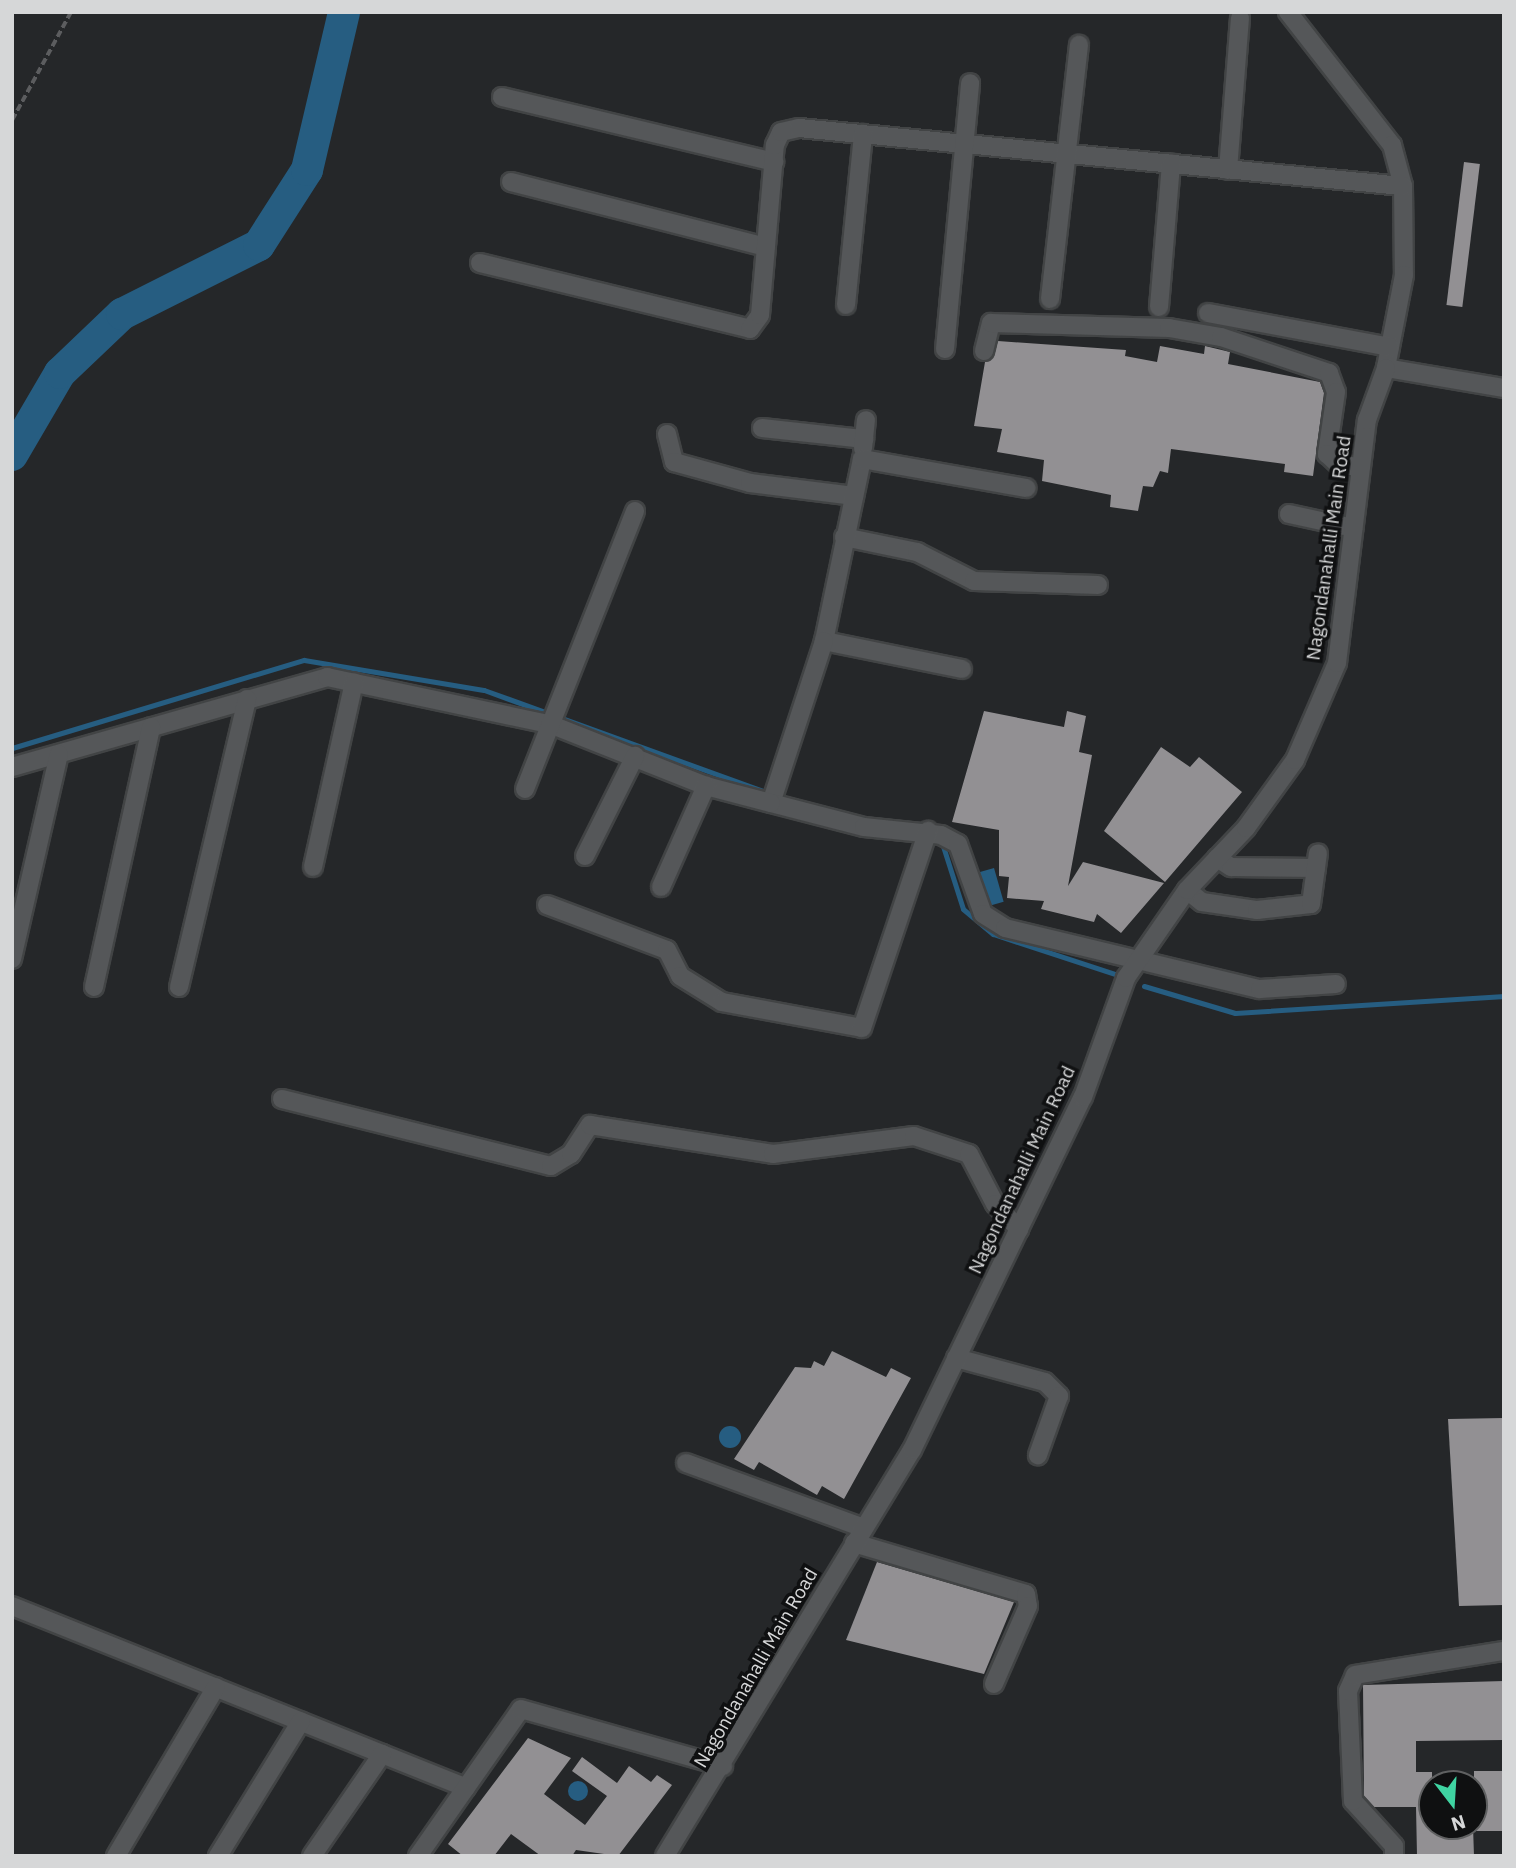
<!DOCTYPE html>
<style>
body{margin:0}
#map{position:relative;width:1516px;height:1868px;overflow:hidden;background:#252729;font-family:"IBM Plex Sans",sans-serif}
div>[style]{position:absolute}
.water>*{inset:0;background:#265d81;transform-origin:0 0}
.round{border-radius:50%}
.stream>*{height:5px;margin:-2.5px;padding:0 2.5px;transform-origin:2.5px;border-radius:2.5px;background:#265d81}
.river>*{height:32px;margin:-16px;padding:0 16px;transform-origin:16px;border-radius:16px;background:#265d81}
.building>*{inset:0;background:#929093;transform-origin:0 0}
.path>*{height:3.5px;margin-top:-1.75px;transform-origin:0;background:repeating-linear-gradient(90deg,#5c5d5f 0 7px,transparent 0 10.5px)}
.roads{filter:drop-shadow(2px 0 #424445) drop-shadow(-2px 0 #424445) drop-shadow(0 2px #424445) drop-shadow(0 -2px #424445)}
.minor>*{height:18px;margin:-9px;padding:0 9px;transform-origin:9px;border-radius:9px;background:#555759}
span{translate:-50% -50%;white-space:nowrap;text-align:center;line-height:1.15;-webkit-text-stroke:7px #0f1011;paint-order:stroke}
.street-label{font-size:19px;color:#d6d7d8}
.frame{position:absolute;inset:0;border:14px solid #d6d7d8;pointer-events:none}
.north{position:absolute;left:1418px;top:1770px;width:70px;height:70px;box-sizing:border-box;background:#0f1011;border:2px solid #5f6061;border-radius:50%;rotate:163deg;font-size:19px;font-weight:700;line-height:28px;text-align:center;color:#d6d7d8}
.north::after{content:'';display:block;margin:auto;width:24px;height:32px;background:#3fd4a2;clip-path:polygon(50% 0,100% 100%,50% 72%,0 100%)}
</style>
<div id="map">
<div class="water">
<i style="left:994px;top:868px;width:35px;height:21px;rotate:74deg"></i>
<i class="round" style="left:719px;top:1426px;width:22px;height:22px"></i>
<i class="round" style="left:568px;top:1781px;width:20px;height:20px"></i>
</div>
<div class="stream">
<i style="left:12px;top:748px;width:305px;rotate:-16.8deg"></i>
<i style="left:304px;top:660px;width:182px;rotate:9.5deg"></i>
<i style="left:484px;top:690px;width:306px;rotate:19.9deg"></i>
<i style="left:942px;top:843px;width:69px;rotate:72.3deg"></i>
<i style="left:963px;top:909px;width:39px;rotate:40deg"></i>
<i style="left:993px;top:934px;width:132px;rotate:18.2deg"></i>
<i style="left:1144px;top:986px;width:95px;rotate:16.5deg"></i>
<i style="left:1235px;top:1013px;width:270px;rotate:-3.6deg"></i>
</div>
<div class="river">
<i style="left:12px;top:455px;width:95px;rotate:-59.7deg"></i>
<i style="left:60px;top:373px;width:86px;rotate:-43.6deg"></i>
<i style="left:122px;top:314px;width:153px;rotate:-26.7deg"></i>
<i style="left:259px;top:245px;width:89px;rotate:-57.4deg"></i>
<i style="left:307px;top:170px;width:162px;rotate:-76.8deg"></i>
</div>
<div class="building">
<i style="left:1464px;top:162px;width:16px;height:144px;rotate:7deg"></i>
<i style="clip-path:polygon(998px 341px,1126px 350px,1125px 356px,1157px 362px,1160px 346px,1204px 354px,1205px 346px,1230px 352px,1228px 364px,1320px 382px,1324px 393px,1313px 476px,1284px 472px,1285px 464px,1171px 449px,1168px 473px,1160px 471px,1153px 487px,1143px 486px,1138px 511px,1110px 507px,1111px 495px,1042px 481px,1044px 460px,997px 452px,1002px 429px,974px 426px,985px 362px)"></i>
<i style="clip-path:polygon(984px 711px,1064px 727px,1067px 711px,1086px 716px,1079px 752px,1092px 755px,1068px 886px,1083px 862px,1164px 883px,1121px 933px,1097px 914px,1094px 922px,1041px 909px,1044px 901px,1007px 898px,1009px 877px,999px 876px,999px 830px,952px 822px)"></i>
<i style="clip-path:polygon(1161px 747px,1190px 767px,1199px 757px,1242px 792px,1165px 882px,1104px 831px)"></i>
<i style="clip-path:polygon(832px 1351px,886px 1377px,891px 1368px,911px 1378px,844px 1499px,822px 1486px,817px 1495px,759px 1462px,754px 1470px,734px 1459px,795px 1367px,811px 1368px,814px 1361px,824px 1366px)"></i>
<i style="clip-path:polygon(1504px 1418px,1504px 1605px,1459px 1606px,1448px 1419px)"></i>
<i style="clip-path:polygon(877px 1562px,1014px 1602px,984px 1674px,846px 1640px)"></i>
<i style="clip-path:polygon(1504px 1681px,1504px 1740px,1416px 1741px,1416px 1772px,1432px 1772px,1432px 1826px,1473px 1826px,1474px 1856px,1417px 1856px,1416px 1807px,1374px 1807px,1364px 1796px,1363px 1685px)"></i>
<i style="clip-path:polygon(528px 1738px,571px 1758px,544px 1794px,585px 1825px,607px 1796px,572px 1771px,582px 1757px,617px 1783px,629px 1766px,651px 1782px,657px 1775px,672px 1785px,618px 1856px,576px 1850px,572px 1856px,541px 1856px,511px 1834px,494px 1856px,463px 1856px,448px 1844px)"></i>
<i style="left:1474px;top:1771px;width:30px;height:60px"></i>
</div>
<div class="path">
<i style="left:12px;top:120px;width:123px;rotate:-61.4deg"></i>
</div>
<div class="roads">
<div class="minor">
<i style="left:1288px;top:12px;width:169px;rotate:52deg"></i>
<i style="left:1392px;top:145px;width:42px;rotate:75deg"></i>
<i style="left:1403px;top:186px;width:89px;rotate:89.4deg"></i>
<i style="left:1404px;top:275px;width:95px;rotate:101deg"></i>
<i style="left:1386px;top:368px;width:120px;rotate:9.6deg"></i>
<i style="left:502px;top:97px;width:280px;rotate:13.4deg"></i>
<i style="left:1228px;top:170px;width:152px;rotate:-85.5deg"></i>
<i style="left:511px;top:182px;width:263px;rotate:14.3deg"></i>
<i style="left:480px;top:263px;width:278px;rotate:13.7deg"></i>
<i style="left:750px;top:329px;width:17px;rotate:-54deg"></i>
<i style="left:760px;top:315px;width:171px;rotate:-85deg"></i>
<i style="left:775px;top:145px;width:14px;rotate:-65deg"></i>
<i style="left:781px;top:132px;width:18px;rotate:-13deg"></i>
<i style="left:799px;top:128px;width:607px;rotate:5.49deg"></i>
<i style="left:1050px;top:299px;width:256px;rotate:-83.5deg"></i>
<i style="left:846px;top:305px;width:172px;rotate:-84.3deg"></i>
<i style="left:1159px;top:307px;width:144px;rotate:-85.2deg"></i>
<i style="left:1208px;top:313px;width:185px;rotate:10.6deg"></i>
<i style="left:945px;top:349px;width:267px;rotate:-84.6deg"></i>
<i style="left:984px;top:351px;width:29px;rotate:-76deg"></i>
<i style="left:991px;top:323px;width:178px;rotate:1.6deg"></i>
<i style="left:1169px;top:328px;width:53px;rotate:9.8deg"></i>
<i style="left:1221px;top:337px;width:114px;rotate:18.4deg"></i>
<i style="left:1329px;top:373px;width:20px;rotate:70deg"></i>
<i style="left:1336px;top:392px;width:63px;rotate:98.3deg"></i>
<i style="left:1327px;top:454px;width:16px;rotate:43deg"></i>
<i style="left:1339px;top:465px;width:22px;rotate:5deg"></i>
<i style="left:762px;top:428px;width:103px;rotate:6.2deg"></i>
<i style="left:667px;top:434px;width:29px;rotate:76deg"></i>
<i style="left:674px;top:462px;width:79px;rotate:15.4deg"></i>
<i style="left:750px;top:483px;width:105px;rotate:7.1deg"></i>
<i style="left:863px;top:448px;width:28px;rotate:-84deg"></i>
<i style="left:1289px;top:514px;width:66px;rotate:12.2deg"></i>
<i style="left:844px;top:537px;width:75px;rotate:11.6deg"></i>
<i style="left:917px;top:552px;width:64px;rotate:27deg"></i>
<i style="left:974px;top:581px;width:124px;rotate:1.8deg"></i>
<i style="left:824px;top:641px;width:186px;rotate:-78.2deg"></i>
<i style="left:862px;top:459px;width:167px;rotate:10deg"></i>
<i style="left:962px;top:669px;width:141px;rotate:-168.5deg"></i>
<i style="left:824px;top:641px;width:170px;rotate:108.1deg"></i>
<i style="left:771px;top:803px;width:96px;rotate:14.5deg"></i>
<i style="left:864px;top:827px;width:77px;rotate:5.9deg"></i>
<i style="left:941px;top:835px;width:19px;rotate:28deg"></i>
<i style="left:958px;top:844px;width:74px;rotate:70.3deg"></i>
<i style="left:983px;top:914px;width:26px;rotate:32deg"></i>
<i style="left:1005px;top:928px;width:262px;rotate:13.5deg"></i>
<i style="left:1260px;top:989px;width:76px;rotate:-3.8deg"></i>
<i style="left:12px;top:767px;width:328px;rotate:-15.9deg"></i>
<i style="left:327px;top:677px;width:230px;rotate:12deg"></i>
<i style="left:552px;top:725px;width:166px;rotate:21.6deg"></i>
<i style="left:706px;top:786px;width:67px;rotate:14.7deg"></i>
<i style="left:525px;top:789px;width:299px;rotate:-68.4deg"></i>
<i style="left:585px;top:856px;width:112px;rotate:-63.4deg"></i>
<i style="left:1217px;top:858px;width:17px;rotate:33deg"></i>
<i style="left:1231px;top:867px;width:85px;rotate:0.7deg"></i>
<i style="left:313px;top:867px;width:189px;rotate:-77.5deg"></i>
<i style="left:661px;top:887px;width:111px;rotate:-66deg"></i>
<i style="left:1187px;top:890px;width:19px;rotate:39deg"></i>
<i style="left:1202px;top:902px;width:56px;rotate:8.3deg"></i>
<i style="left:1257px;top:910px;width:54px;rotate:-6.3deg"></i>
<i style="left:1311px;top:904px;width:51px;rotate:-82.2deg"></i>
<i style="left:547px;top:905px;width:128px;rotate:20.6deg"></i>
<i style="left:667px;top:950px;width:29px;rotate:63deg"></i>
<i style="left:680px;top:976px;width:49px;rotate:31.8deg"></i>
<i style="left:722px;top:1002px;width:142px;rotate:10.5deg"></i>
<i style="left:862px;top:1028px;width:208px;rotate:-71.5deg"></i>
<i style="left:12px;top:959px;width:210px;rotate:-77.1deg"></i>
<i style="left:94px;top:987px;width:266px;rotate:-77.6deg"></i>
<i style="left:179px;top:987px;width:296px;rotate:-76.7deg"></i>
<i style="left:282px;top:1099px;width:277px;rotate:14deg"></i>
<i style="left:551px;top:1166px;width:23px;rotate:-31deg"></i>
<i style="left:571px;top:1154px;width:35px;rotate:-57deg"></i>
<i style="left:590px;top:1125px;width:185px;rotate:9deg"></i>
<i style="left:773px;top:1154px;width:142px;rotate:-7.3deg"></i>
<i style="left:914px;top:1136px;width:58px;rotate:18.1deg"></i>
<i style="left:969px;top:1154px;width:56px;rotate:62.5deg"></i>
<i style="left:995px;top:1204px;width:35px;rotate:46deg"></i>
<i style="left:956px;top:1358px;width:92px;rotate:15.1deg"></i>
<i style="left:1045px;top:1382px;width:20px;rotate:45deg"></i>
<i style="left:1059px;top:1396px;width:63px;rotate:109.6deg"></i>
<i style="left:686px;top:1463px;width:189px;rotate:20.1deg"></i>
<i style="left:854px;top:1543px;width:179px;rotate:16.5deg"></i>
<i style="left:1026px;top:1594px;width:12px;rotate:81deg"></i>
<i style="left:1028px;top:1606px;width:85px;rotate:113.6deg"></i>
<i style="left:12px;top:1606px;width:489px;rotate:21.8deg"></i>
<i style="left:116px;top:1856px;width:196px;rotate:-59.4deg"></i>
<i style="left:218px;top:1856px;width:158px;rotate:-58.4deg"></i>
<i style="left:312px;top:1856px;width:124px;rotate:-55.5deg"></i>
<i style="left:418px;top:1856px;width:179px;rotate:-55deg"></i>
<i style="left:521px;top:1709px;width:210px;rotate:15.8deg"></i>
<i style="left:665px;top:1856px;width:475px;rotate:-58.7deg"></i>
<i style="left:912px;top:1450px;width:392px;rotate:-64.2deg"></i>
<i style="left:1083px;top:1097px;width:127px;rotate:-70.1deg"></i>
<i style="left:1126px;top:978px;width:107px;rotate:-55.3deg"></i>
<i style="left:1187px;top:890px;width:86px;rotate:-46.4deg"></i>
<i style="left:1246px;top:828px;width:84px;rotate:-54.2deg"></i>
<i style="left:1295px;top:760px;width:106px;rotate:-66.6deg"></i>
<i style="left:1337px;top:663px;width:245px;rotate:-83deg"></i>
<i style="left:1367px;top:420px;width:55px;rotate:-69.9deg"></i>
<i style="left:1394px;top:1856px;width:10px;rotate:-90deg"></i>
<i style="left:1394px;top:1846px;width:61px;rotate:-132.3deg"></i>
<i style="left:1353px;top:1801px;width:110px;rotate:-92.6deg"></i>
<i style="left:1348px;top:1691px;width:17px;rotate:-66deg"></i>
<i style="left:1355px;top:1675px;width:151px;rotate:-9.2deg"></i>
</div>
</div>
<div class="street-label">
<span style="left:1329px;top:548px;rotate:-82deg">Nagondanahalli Main Road</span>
<span style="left:1022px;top:1170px;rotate:-65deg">Nagondanahalli Main Road</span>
<span style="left:756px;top:1668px;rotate:-60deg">Nagondanahalli Main Road</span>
</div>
<div class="frame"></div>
<div class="north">N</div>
</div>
